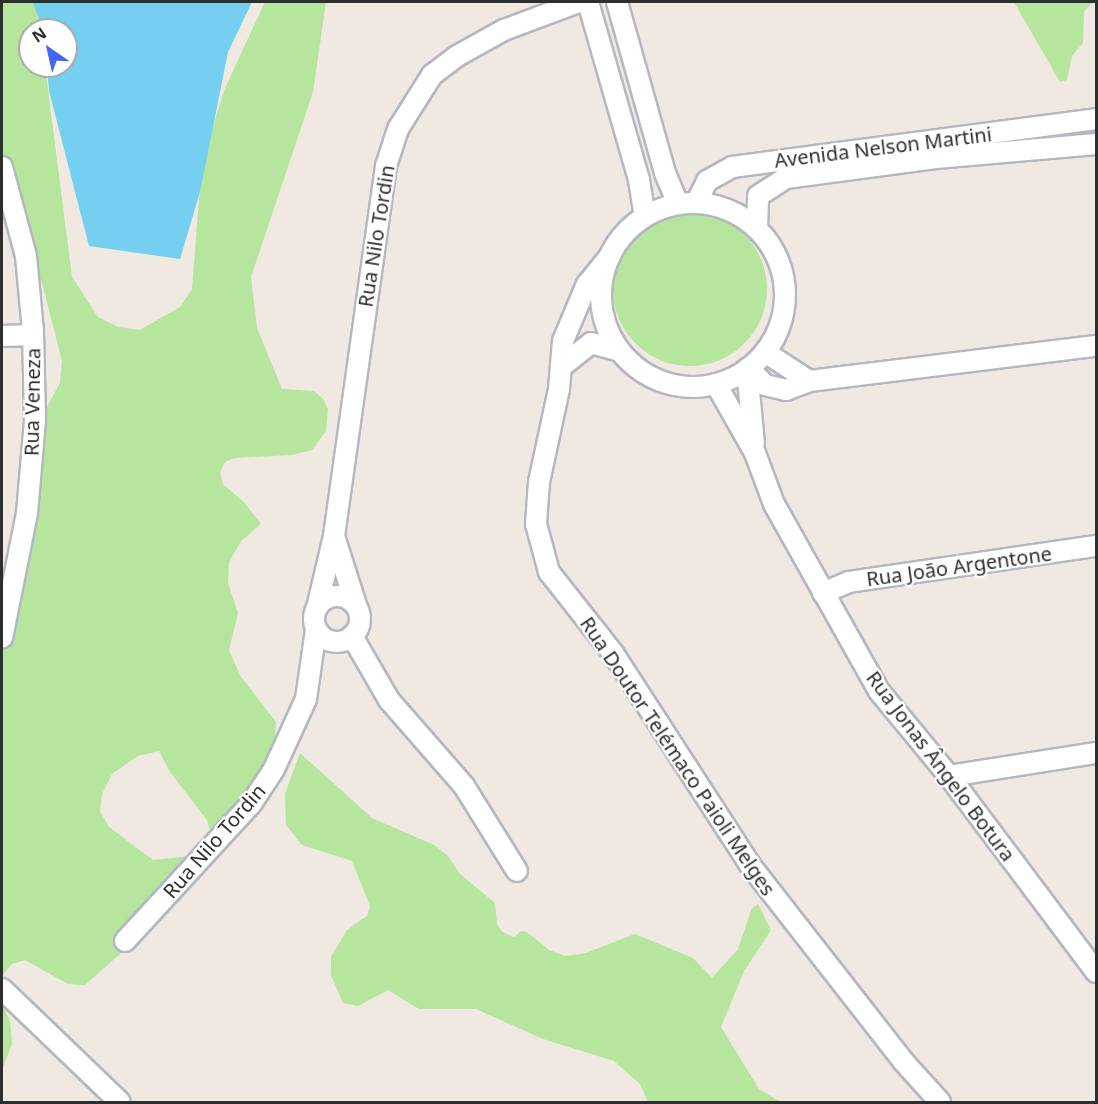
<!DOCTYPE html>
<meta charset="utf-8">
<style>
body{margin:0}
#map{position:relative;width:1098px;height:1104px;overflow:hidden;background:#efe9e1;font-family:"Noto Sans",sans-serif}
div>[style]{position:absolute}
.green>*{inset:0;background:#b6e59e}
.round{border-radius:50%}
.water>*{inset:0;background:#75cff0}
.roads{filter:drop-shadow(2px 0 #b4b7c1) drop-shadow(-2px 0 #b4b7c1) drop-shadow(0 2px #b4b7c1) drop-shadow(0 -2px #b4b7c1)}
.minor>*{height:20px;margin:-10px;padding:0 10px;transform-origin:10px;border-radius:10px;background:#fff}
.minor>.ring{margin:-10px;padding:0;box-sizing:content-box;background:none;border:20px solid #fff;border-radius:50%}
span{translate:-50% -50%;white-space:nowrap;text-align:center;line-height:1.15;-webkit-text-stroke:4.5px #fff;paint-order:stroke}
.street-label{font-size:20px;color:#2e2e2e}
.frame{position:absolute;inset:0;border:3px solid #2e2e2e;pointer-events:none}
.north{position:absolute;left:18px;top:18px;width:60px;height:60px;box-sizing:border-box;background:#fff;border:2px solid #ababab;border-radius:50%;rotate:326deg;font-size:16px;font-weight:700;line-height:24px;text-align:center;color:#2e2e2e}
.north::after{content:'';display:block;margin:auto;width:21px;height:27px;background:#4264fb;clip-path:polygon(50% 0,100% 100%,50% 72%,0 100%)}
</style>
<div id="map">
<div class="green">
<i style="clip-path:polygon(2px 2px,40px 2px,41px 30px,30px 30px,30px 66px,45px 66px,72px 277px,98px 317px,118px 327px,140px 330px,180px 307px,192px 289px,202px 161px,225px 88px,265px 2px,326px 2px,313px 92px,251px 277px,257px 328px,282px 389px,314px 391px,323px 399px,328px 409px,326px 431px,312px 450px,292px 455px,234px 458px,225px 462px,220px 472px,223px 484px,244px 502px,261px 524px,241px 541px,229px 562px,228px 583px,238px 613px,229px 650px,241px 677px,276px 722px,273px 764px,212px 837px,207px 820px,170px 772px,159px 751px,138px 756px,112px 774px,102px 794px,100px 811px,109px 827px,153px 860px,191px 856px,137px 939px,85px 985px,68px 984px,25px 960px,12px 964px,2px 976px,2px 649px,37px 425px,60px 383px,62px 361px,42px 283px,2px 165px)"></i>
<i style="clip-path:polygon(1014px 2px,1093px 2px,1084px 12px,1083px 43px,1072px 56px,1067px 80px,1060px 82px)"></i>
<i class="round" style="left:613px;top:212px;width:154px;height:154px"></i>
<i style="clip-path:polygon(300px 753px,372px 818px,434px 845px,447px 855px,460px 874px,495px 903px,497px 924px,502px 932px,514px 937px,521px 931px,527px 932px,549px 950px,565px 956px,586px 953px,635px 934px,693px 958px,712px 978px,738px 949px,752px 908px,758px 904px,771px 930px,744px 971px,721px 1027px,759px 1089px,780px 1102px,648px 1102px,640px 1084px,614px 1061px,543px 1039px,476px 1009px,419px 1009px,388px 990px,358px 1006px,343px 1003px,331px 975px,331px 957px,347px 930px,367px 916px,370px 906px,352px 861px,302px 845px,286px 825px,285px 794px)"></i>
<i style="clip-path:polygon(2px 1003px,10px 1021px,12px 1044px,2px 1070px)"></i>
</div>
<div class="water">
<i style="clip-path:polygon(33px 2px,252px 2px,228px 52px,200px 192px,180px 259px,89px 246px,49px 91px,47px 66px,66px 66px,66px 30px,43px 30px)"></i>
</div>
<div class="roads">
<div class="minor">
<i style="left:588px;top:2px;width:185px;rotate:74deg"></i>
<i style="left:639px;top:180px;width:36px;rotate:81deg"></i>
<i style="left:617px;top:2px;width:178px;rotate:74.3deg"></i>
<i style="left:665px;top:173px;width:34px;rotate:67deg"></i>
<i style="left:2px;top:167px;width:92px;rotate:74.9deg"></i>
<i style="left:26px;top:256px;width:75px;rotate:84.7deg"></i>
<i style="left:33px;top:331px;width:89px;rotate:88.7deg"></i>
<i style="left:35px;top:420px;width:93px;rotate:94.9deg"></i>
<i style="left:27px;top:513px;width:127px;rotate:101.3deg"></i>
<i style="left:696px;top:203px;width:25px;rotate:-63deg"></i>
<i style="left:707px;top:181px;width:29px;rotate:-29deg"></i>
<i style="left:732px;top:167px;width:367px;rotate:-7.5deg"></i>
<i class="ring" style="left:601px;top:203px;width:164px;height:164px"></i>
<i style="left:757px;top:228px;width:32px;rotate:-88deg"></i>
<i style="left:758px;top:196px;width:33px;rotate:-33deg"></i>
<i style="left:786px;top:178px;width:151px;rotate:-7.6deg"></i>
<i style="left:936px;top:158px;width:161px;rotate:-5deg"></i>
<i style="left:610px;top:256px;width:36px;rotate:129deg"></i>
<i style="left:587px;top:284px;width:62px;rotate:112.8deg"></i>
<i style="left:563px;top:341px;width:48px;rotate:94.8deg"></i>
<i style="left:559px;top:389px;width:95px;rotate:102.1deg"></i>
<i style="left:539px;top:482px;width:42px;rotate:94.1deg"></i>
<i style="left:536px;top:524px;width:50px;rotate:74.8deg"></i>
<i style="left:549px;top:572px;width:103px;rotate:51.7deg"></i>
<i style="left:613px;top:653px;width:252px;rotate:57.1deg"></i>
<i style="left:750px;top:865px;width:249px;rotate:52deg"></i>
<i style="left:903px;top:1061px;width:55px;rotate:47.9deg"></i>
<i style="left:2px;top:336px;width:31px;rotate:-2deg"></i>
<i style="left:765px;top:352px;width:53px;rotate:33.4deg"></i>
<i style="left:562px;top:366px;width:37px;rotate:-38deg"></i>
<i style="left:591px;top:343px;width:28px;rotate:15deg"></i>
<i style="left:749px;top:368px;width:23px;rotate:47deg"></i>
<i style="left:765px;top:385px;width:22px;rotate:13deg"></i>
<i style="left:786px;top:390px;width:25px;rotate:-21deg"></i>
<i style="left:809px;top:381px;width:289px;rotate:-7deg"></i>
<i style="left:747px;top:369px;width:75px;rotate:84.7deg"></i>
<i style="left:716px;top:384px;width:79px;rotate:60.5deg"></i>
<i style="left:755px;top:453px;width:54px;rotate:69.6deg"></i>
<i style="left:774px;top:504px;width:214px;rotate:60.7deg"></i>
<i style="left:879px;top:691px;width:110px;rotate:50.5deg"></i>
<i style="left:949px;top:776px;width:245px;rotate:53.1deg"></i>
<i style="left:334px;top:536px;width:374px;rotate:-82deg"></i>
<i style="left:386px;top:166px;width:39px;rotate:-72deg"></i>
<i style="left:398px;top:129px;width:64px;rotate:-57.8deg"></i>
<i style="left:432px;top:75px;width:31px;rotate:-37deg"></i>
<i style="left:457px;top:56px;width:54px;rotate:-29deg"></i>
<i style="left:504px;top:30px;width:80px;rotate:-20.5deg"></i>
<i style="left:823px;top:593px;width:28px;rotate:-23deg"></i>
<i style="left:849px;top:582px;width:250px;rotate:-8.3deg"></i>
<i class="ring" style="left:314px;top:596px;width:26px;height:26px"></i>
<i style="left:317px;top:608px;width:74px;rotate:-76.7deg"></i>
<i style="left:334px;top:536px;width:72px;rotate:72.3deg"></i>
<i style="left:352px;top:636px;width:74px;rotate:60deg"></i>
<i style="left:389px;top:700px;width:114px;rotate:48.9deg"></i>
<i style="left:464px;top:786px;width:100px;rotate:58.1deg"></i>
<i style="left:949px;top:776px;width:149px;rotate:-8.9deg"></i>
<i style="left:125px;top:941px;width:186px;rotate:-47.4deg"></i>
<i style="left:251px;top:804px;width:42px;rotate:-56.7deg"></i>
<i style="left:274px;top:769px;width:77px;rotate:-65.4deg"></i>
<i style="left:306px;top:699px;width:70px;rotate:-81.8deg"></i>
<i style="left:2px;top:989px;width:163px;rotate:43.8deg"></i>
</div>
</div>
<div class="street-label">
<span style="left:883px;top:147px;rotate:-7deg">Avenida Nelson Martini</span>
<span style="left:376px;top:236px;rotate:-81deg">Rua Nilo Tordin</span>
<span style="left:32px;top:402px;rotate:-89deg">Rua Veneza</span>
<span style="left:959px;top:566px;rotate:-8deg">Rua João Argentone</span>
<span style="left:678px;top:756px;rotate:56deg">Rua Doutor Telémaco Paioli Melges</span>
<span style="left:941px;top:766px;rotate:53deg">Rua Jonas Ângelo Botura</span>
<span style="left:214px;top:841px;rotate:-49deg">Rua Nilo Tordin</span>
</div>
<div class="frame"></div>
<div class="north">N</div>
</div>
